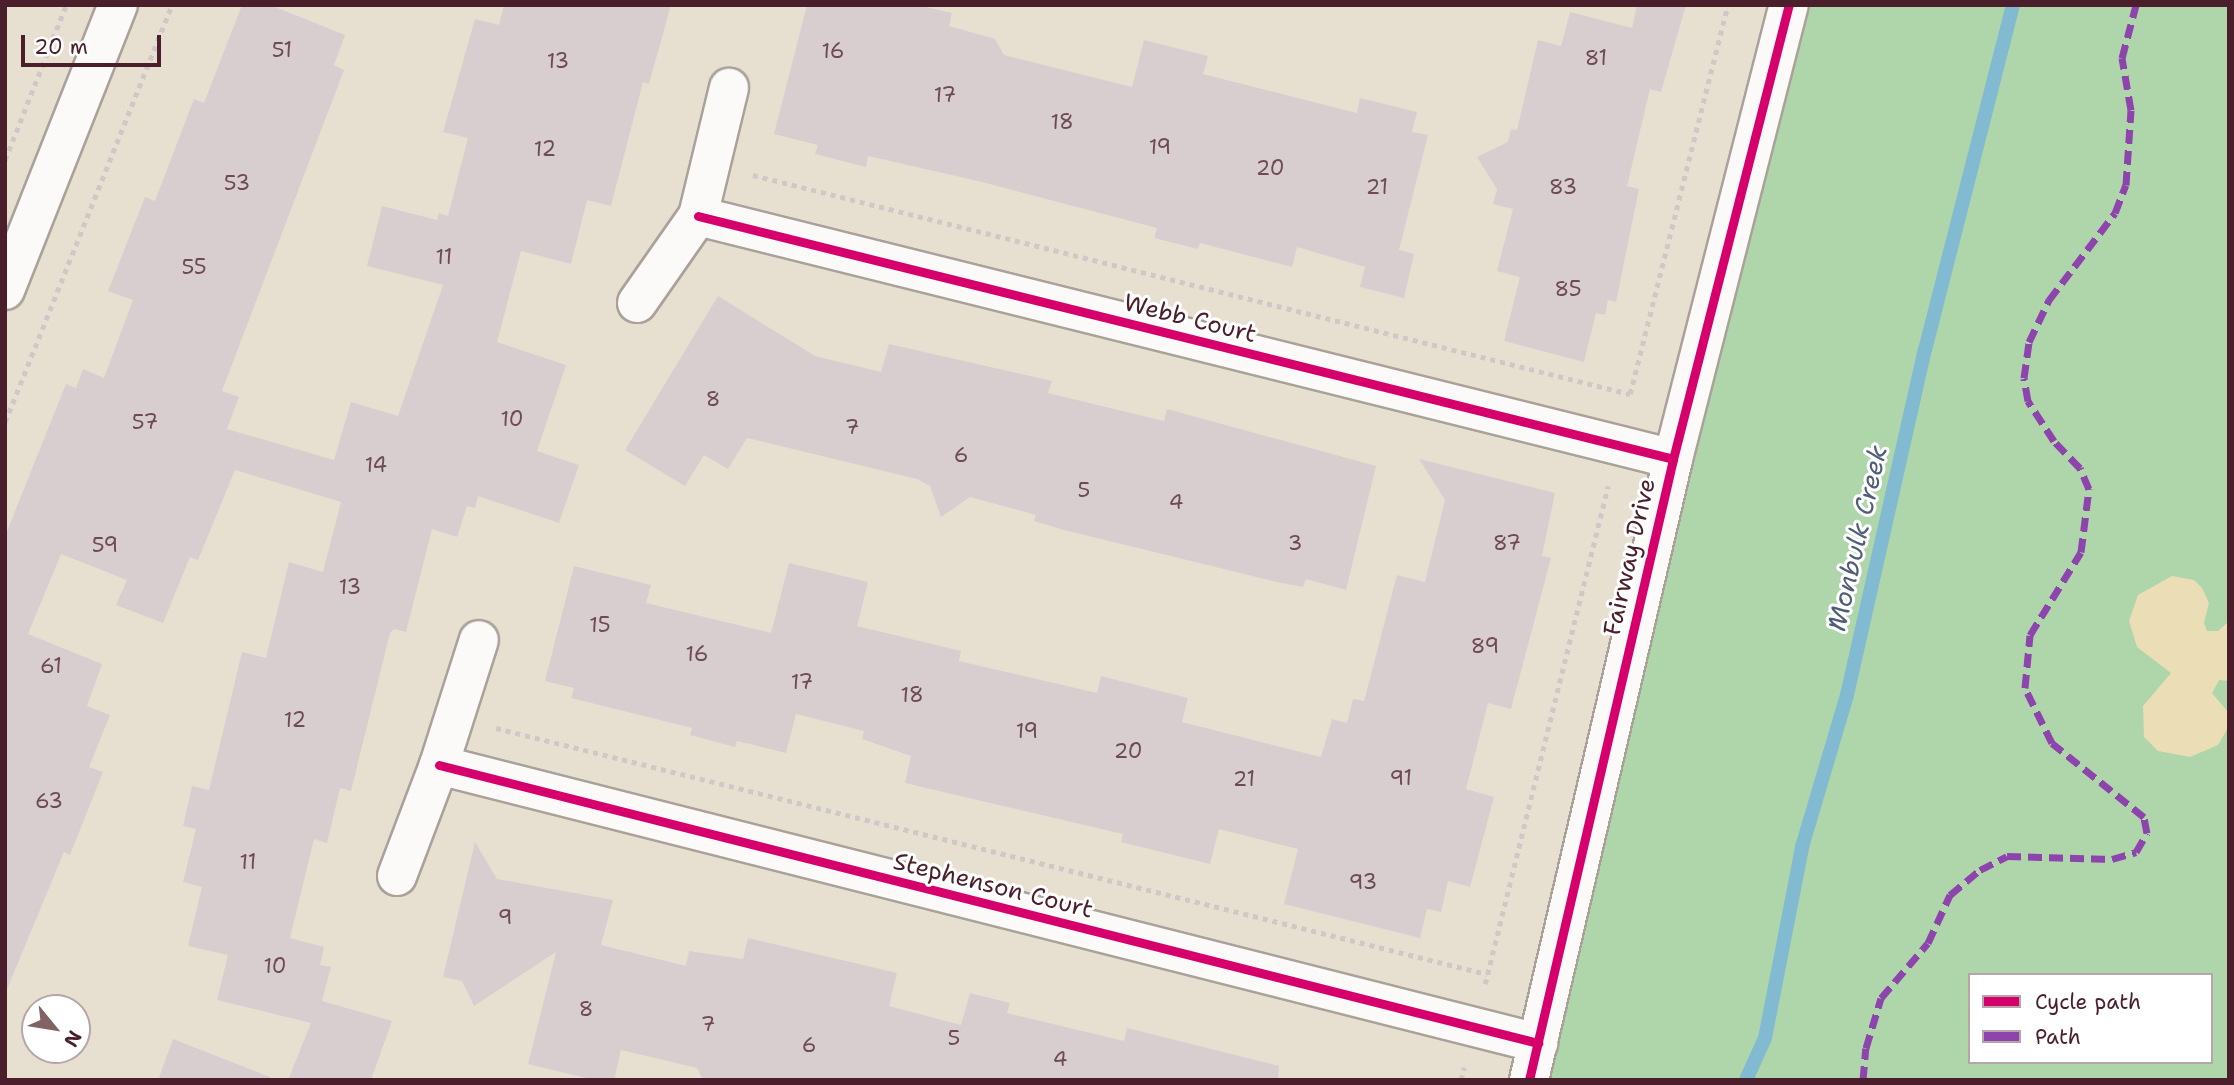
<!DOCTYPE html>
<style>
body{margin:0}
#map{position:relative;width:2234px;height:1085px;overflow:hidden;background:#e7e0d1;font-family:"Shantell Sans",sans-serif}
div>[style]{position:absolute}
.green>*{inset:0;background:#afd5aa}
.sand>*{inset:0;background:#ebddb5}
.stream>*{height:14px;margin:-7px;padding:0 7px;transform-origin:7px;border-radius:7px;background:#82bad1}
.building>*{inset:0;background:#d8cecf}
.path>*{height:4.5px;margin-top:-2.25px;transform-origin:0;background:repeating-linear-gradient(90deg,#cec9c7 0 5px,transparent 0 10px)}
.roads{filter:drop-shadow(2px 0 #aaa19a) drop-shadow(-2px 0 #aaa19a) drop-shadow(0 2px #aaa19a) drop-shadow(0 -2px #aaa19a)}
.minor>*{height:38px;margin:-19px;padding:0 19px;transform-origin:19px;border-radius:19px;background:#fbfaf8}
.quiet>*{height:7px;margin-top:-3.5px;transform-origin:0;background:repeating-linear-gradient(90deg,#8e44ad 0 14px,transparent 0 21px)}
.cycleway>*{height:9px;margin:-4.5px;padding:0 4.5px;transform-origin:4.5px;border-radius:4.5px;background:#d6006c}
span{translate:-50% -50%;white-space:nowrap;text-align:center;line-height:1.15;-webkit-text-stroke:6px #fff;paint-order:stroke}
.number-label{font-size:21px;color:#6e4b54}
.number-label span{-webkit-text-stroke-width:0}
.street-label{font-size:24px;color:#4a1f2b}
.water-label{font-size:26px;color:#4f5d76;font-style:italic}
.frame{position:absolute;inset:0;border:7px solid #4a1f2b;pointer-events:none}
.legend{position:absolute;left:1968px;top:973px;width:245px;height:91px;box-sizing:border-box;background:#fff;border:2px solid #b7a5aa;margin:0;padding:9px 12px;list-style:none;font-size:21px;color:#4a1f2b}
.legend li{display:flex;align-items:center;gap:14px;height:35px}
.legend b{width:35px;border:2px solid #b7a5aa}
.north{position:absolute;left:21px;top:994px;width:70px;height:70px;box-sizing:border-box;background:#fff;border:2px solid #b7a5aa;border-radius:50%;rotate:120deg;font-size:19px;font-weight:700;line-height:28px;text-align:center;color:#4a1f2b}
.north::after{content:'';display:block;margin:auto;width:24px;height:32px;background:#816365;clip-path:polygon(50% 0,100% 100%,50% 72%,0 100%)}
.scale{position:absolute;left:21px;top:35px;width:140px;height:32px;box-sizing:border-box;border:4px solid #4a1f2b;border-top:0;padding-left:9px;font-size:21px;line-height:24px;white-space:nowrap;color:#4a1f2b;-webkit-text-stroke:5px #fff;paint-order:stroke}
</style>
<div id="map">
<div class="green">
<i style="clip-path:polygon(evenodd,1789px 5px,2229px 5px,2229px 1080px,1529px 1080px,1789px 5px,1970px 975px,2211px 975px,2211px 1062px,1970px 1062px,1970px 975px)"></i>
</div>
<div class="sand">
<i style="clip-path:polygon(2172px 576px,2194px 580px,2202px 588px,2209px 603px,2204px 623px,2207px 631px,2218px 631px,2229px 621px,2229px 681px,2219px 680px,2212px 693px,2228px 712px,2229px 726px,2218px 745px,2190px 757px,2158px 751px,2144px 737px,2143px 706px,2171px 673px,2137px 647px,2129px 621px,2138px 595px)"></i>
</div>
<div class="stream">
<i style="left:1746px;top:1080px;width:46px;rotate:-65.7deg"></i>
<i style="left:1765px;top:1038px;width:195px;rotate:-79deg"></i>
<i style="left:1802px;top:847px;width:159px;rotate:-73.5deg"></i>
<i style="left:1847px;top:695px;width:354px;rotate:-77.3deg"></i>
<i style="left:1925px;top:350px;width:356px;rotate:-75.7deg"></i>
</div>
<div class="building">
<i style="clip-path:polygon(242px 5px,270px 5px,345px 35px,334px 65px,344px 70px,222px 391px,239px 397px,227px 429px,334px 460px,351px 402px,398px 416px,443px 285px,367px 266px,382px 206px,437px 220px,439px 213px,448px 216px,468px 138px,443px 132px,475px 19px,499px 25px,504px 5px,671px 5px,649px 84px,643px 82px,611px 206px,587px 200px,571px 264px,521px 251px,497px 342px,566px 365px,537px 451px,579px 465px,559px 523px,478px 496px,475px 508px,467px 506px,457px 537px,432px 529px,406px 632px,394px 629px,390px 633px,351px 791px,340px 788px,327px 843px,314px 839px,290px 938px,324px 947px,320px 965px,331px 967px,322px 1001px,392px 1021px,371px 1080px,288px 1080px,311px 1023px,217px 1000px,228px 955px,188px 946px,202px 887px,183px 882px,196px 829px,183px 826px,192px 786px,209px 790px,242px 652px,266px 658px,289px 562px,323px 572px,341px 502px,235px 470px,198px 560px,190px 557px,163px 623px,116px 605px,127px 580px,61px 554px,28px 634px,102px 664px,87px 706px,110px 715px,89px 767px,103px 772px,70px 855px,64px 852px,5px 994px,5px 536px,66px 384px,76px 388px,83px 369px,104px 378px,133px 300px,108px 291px,145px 197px,155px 201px,194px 99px,204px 103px)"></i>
<i style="clip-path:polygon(807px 5px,917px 5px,952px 13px,949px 26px,995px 39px,1004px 55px,1132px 87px,1144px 40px,1208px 56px,1203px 74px,1357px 113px,1360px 98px,1417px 112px,1412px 132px,1428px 135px,1399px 250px,1414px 254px,1404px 298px,1360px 287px,1365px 267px,1297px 247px,1292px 267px,1200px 243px,1198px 249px,1154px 238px,1157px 228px,982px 182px,868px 156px,866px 167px,815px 154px,818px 145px,774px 134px)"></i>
<i style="clip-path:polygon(1637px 5px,1686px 5px,1661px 92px,1650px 89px,1627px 186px,1639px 189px,1616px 302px,1608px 300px,1605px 315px,1596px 313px,1584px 362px,1504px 341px,1520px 277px,1497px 271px,1513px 209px,1493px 204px,1497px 189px,1477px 157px,1508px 142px,1511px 129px,1517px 130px,1538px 40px,1561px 46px,1570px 12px,1632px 28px)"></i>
<i style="clip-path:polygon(718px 296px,815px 356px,881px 372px,889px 344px,1052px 381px,1048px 393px,1164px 421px,1167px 409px,1376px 466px,1346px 590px,1306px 579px,1303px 587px,1277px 582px,1064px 530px,1034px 521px,1036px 515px,970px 497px,941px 517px,930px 486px,917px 479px,747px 438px,728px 469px,704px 455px,685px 486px,625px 450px)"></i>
<i style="clip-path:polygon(1419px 459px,1555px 493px,1542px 556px,1551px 558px,1511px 709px,1488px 703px,1466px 789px,1494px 797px,1470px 887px,1448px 881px,1441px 912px,1427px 909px,1420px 938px,1284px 904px,1298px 849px,1219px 829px,1210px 864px,1121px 842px,1123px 834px,905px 783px,911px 756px,862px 739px,864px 731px,796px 714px,786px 753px,737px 741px,735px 747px,690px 735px,692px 728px,571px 698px,574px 688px,545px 681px,574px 566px,651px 585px,646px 603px,771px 633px,789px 563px,868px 582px,857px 626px,961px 651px,959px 661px,1097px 693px,1101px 676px,1188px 698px,1182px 722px,1321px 757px,1332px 719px,1347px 723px,1353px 699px,1364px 701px,1397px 575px,1425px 582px,1445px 500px)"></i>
<i style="clip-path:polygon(475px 842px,497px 879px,613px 900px,601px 945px,686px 966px,689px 951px,743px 959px,748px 938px,897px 973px,889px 1006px,961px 1025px,970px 993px,1010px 1003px,1007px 1013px,1124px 1041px,1127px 1028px,1279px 1066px,1278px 1080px,703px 1080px,697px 1068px,621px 1050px,614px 1080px,594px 1080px,528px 1064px,556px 952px,474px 1006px,462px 981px,443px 977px)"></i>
<i style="clip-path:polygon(173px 1039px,270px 1077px,269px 1080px,158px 1080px)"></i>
</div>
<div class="path">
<i style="left:5px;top:160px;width:167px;rotate:-68.5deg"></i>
<i style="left:753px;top:175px;width:904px;rotate:14.02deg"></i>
<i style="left:1630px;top:394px;width:401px;rotate:-75.9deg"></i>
<i style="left:5px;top:422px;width:449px;rotate:-68.2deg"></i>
<i style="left:496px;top:728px;width:1021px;rotate:13.94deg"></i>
<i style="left:1485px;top:984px;width:513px;rotate:-76.13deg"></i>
<i style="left:1461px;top:1080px;width:13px;rotate:-77deg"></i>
</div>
<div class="roads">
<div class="minor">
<i style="left:698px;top:216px;width:1005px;rotate:13.99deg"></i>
<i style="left:5px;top:290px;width:307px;rotate:-68.4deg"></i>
<i style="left:637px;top:303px;width:106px;rotate:-55deg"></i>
<i style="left:698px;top:216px;width:132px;rotate:-76.4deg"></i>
<i style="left:439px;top:765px;width:1134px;rotate:14.2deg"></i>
<i style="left:397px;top:876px;width:119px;rotate:-69.3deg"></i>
<i style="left:439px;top:765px;width:131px;rotate:-72.3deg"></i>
<i style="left:1529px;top:1080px;width:637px;rotate:-76.94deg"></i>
<i style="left:1673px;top:459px;width:469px;rotate:-75.7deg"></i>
</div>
</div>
<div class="quiet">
<i style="left:1863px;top:1080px;width:32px;rotate:-85deg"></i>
<i style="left:1866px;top:1048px;width:52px;rotate:-73.3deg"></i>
<i style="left:1881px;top:998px;width:72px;rotate:-49.5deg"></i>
<i style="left:1928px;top:943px;width:53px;rotate:-65.4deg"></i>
<i style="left:1950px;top:895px;width:39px;rotate:-40deg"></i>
<i style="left:1980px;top:870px;width:30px;rotate:-27deg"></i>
<i style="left:2007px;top:856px;width:105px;rotate:1.6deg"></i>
<i style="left:2112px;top:859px;width:25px;rotate:-16deg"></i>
<i style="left:2136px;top:852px;width:22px;rotate:-60deg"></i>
<i style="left:2147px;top:833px;width:16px;rotate:-101deg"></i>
<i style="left:2144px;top:817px;width:118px;rotate:-141.2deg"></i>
<i style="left:2052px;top:743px;width:61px;rotate:-116.1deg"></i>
<i style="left:2025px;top:688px;width:53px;rotate:-84.6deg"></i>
<i style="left:2030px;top:635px;width:97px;rotate:-58.4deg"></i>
<i style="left:2081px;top:552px;width:64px;rotate:-82.8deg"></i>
<i style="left:2089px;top:489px;width:23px;rotate:-113deg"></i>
<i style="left:2080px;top:468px;width:37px;rotate:-134deg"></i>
<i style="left:2054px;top:441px;width:48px;rotate:-123deg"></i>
<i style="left:2028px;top:401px;width:23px;rotate:-100deg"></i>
<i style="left:2024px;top:378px;width:36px;rotate:-82deg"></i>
<i style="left:2029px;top:342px;width:47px;rotate:-64.5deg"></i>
<i style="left:2049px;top:300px;width:109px;rotate:-52.8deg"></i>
<i style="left:2115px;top:213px;width:30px;rotate:-69deg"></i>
<i style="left:2126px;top:185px;width:75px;rotate:-86.2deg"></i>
<i style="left:2131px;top:110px;width:53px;rotate:-99.8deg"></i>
<i style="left:2122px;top:58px;width:55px;rotate:-75.2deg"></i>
</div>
<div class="cycleway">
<i style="left:698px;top:216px;width:1005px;rotate:13.99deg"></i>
<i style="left:439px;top:765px;width:1134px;rotate:14.2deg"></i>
<i style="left:1529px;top:1080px;width:637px;rotate:-76.94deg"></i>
<i style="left:1673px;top:459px;width:469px;rotate:-75.7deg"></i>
</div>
<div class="number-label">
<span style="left:282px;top:50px">51</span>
<span style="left:833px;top:51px">16</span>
<span style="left:1596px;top:58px">81</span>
<span style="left:558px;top:61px">13</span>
<span style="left:945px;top:95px">17</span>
<span style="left:1062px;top:122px">18</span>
<span style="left:1160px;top:147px">19</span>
<span style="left:545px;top:149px">12</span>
<span style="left:1270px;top:168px">20</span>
<span style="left:237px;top:183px">53</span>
<span style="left:1377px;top:187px">21</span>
<span style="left:1563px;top:187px">83</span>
<span style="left:444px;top:257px">11</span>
<span style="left:194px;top:267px">55</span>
<span style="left:1568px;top:289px">85</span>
<span style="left:713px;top:399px">8</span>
<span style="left:512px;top:419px">10</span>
<span style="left:145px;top:422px">57</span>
<span style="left:852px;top:427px">7</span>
<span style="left:961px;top:455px">6</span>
<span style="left:376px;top:465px">14</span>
<span style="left:1084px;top:490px">5</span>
<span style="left:1176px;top:502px">4</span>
<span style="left:1295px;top:543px">3</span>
<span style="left:1507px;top:543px">87</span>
<span style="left:105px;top:545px">59</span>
<span style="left:350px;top:587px">13</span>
<span style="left:600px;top:625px">15</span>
<span style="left:1485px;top:646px">89</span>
<span style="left:697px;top:654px">16</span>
<span style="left:51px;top:666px">61</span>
<span style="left:802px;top:682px">17</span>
<span style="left:912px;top:695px">18</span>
<span style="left:295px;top:720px">12</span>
<span style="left:1027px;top:731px">19</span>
<span style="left:1128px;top:751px">20</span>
<span style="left:1401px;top:778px">91</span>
<span style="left:1244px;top:779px">21</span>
<span style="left:49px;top:801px">63</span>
<span style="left:248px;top:862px">11</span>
<span style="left:1363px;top:882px">93</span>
<span style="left:505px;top:917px">9</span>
<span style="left:275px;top:966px">10</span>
<span style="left:586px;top:1009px">8</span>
<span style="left:708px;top:1024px">7</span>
<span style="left:954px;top:1038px">5</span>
<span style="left:809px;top:1045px">6</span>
<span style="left:1060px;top:1059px">4</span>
</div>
<div class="street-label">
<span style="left:1190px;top:319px;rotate:14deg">Webb Court</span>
<span style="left:1630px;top:557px;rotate:-77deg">Fairway Drive</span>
<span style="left:993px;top:886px;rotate:14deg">Stephenson Court</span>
</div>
<div class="water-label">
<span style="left:1857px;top:538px;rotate:-77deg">Monbulk Creek</span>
</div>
<div class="frame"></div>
<ul class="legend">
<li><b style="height:9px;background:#d6006c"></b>Cycle path</li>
<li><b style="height:9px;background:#8e44ad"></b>Path</li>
</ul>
<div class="north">N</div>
<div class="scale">20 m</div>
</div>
